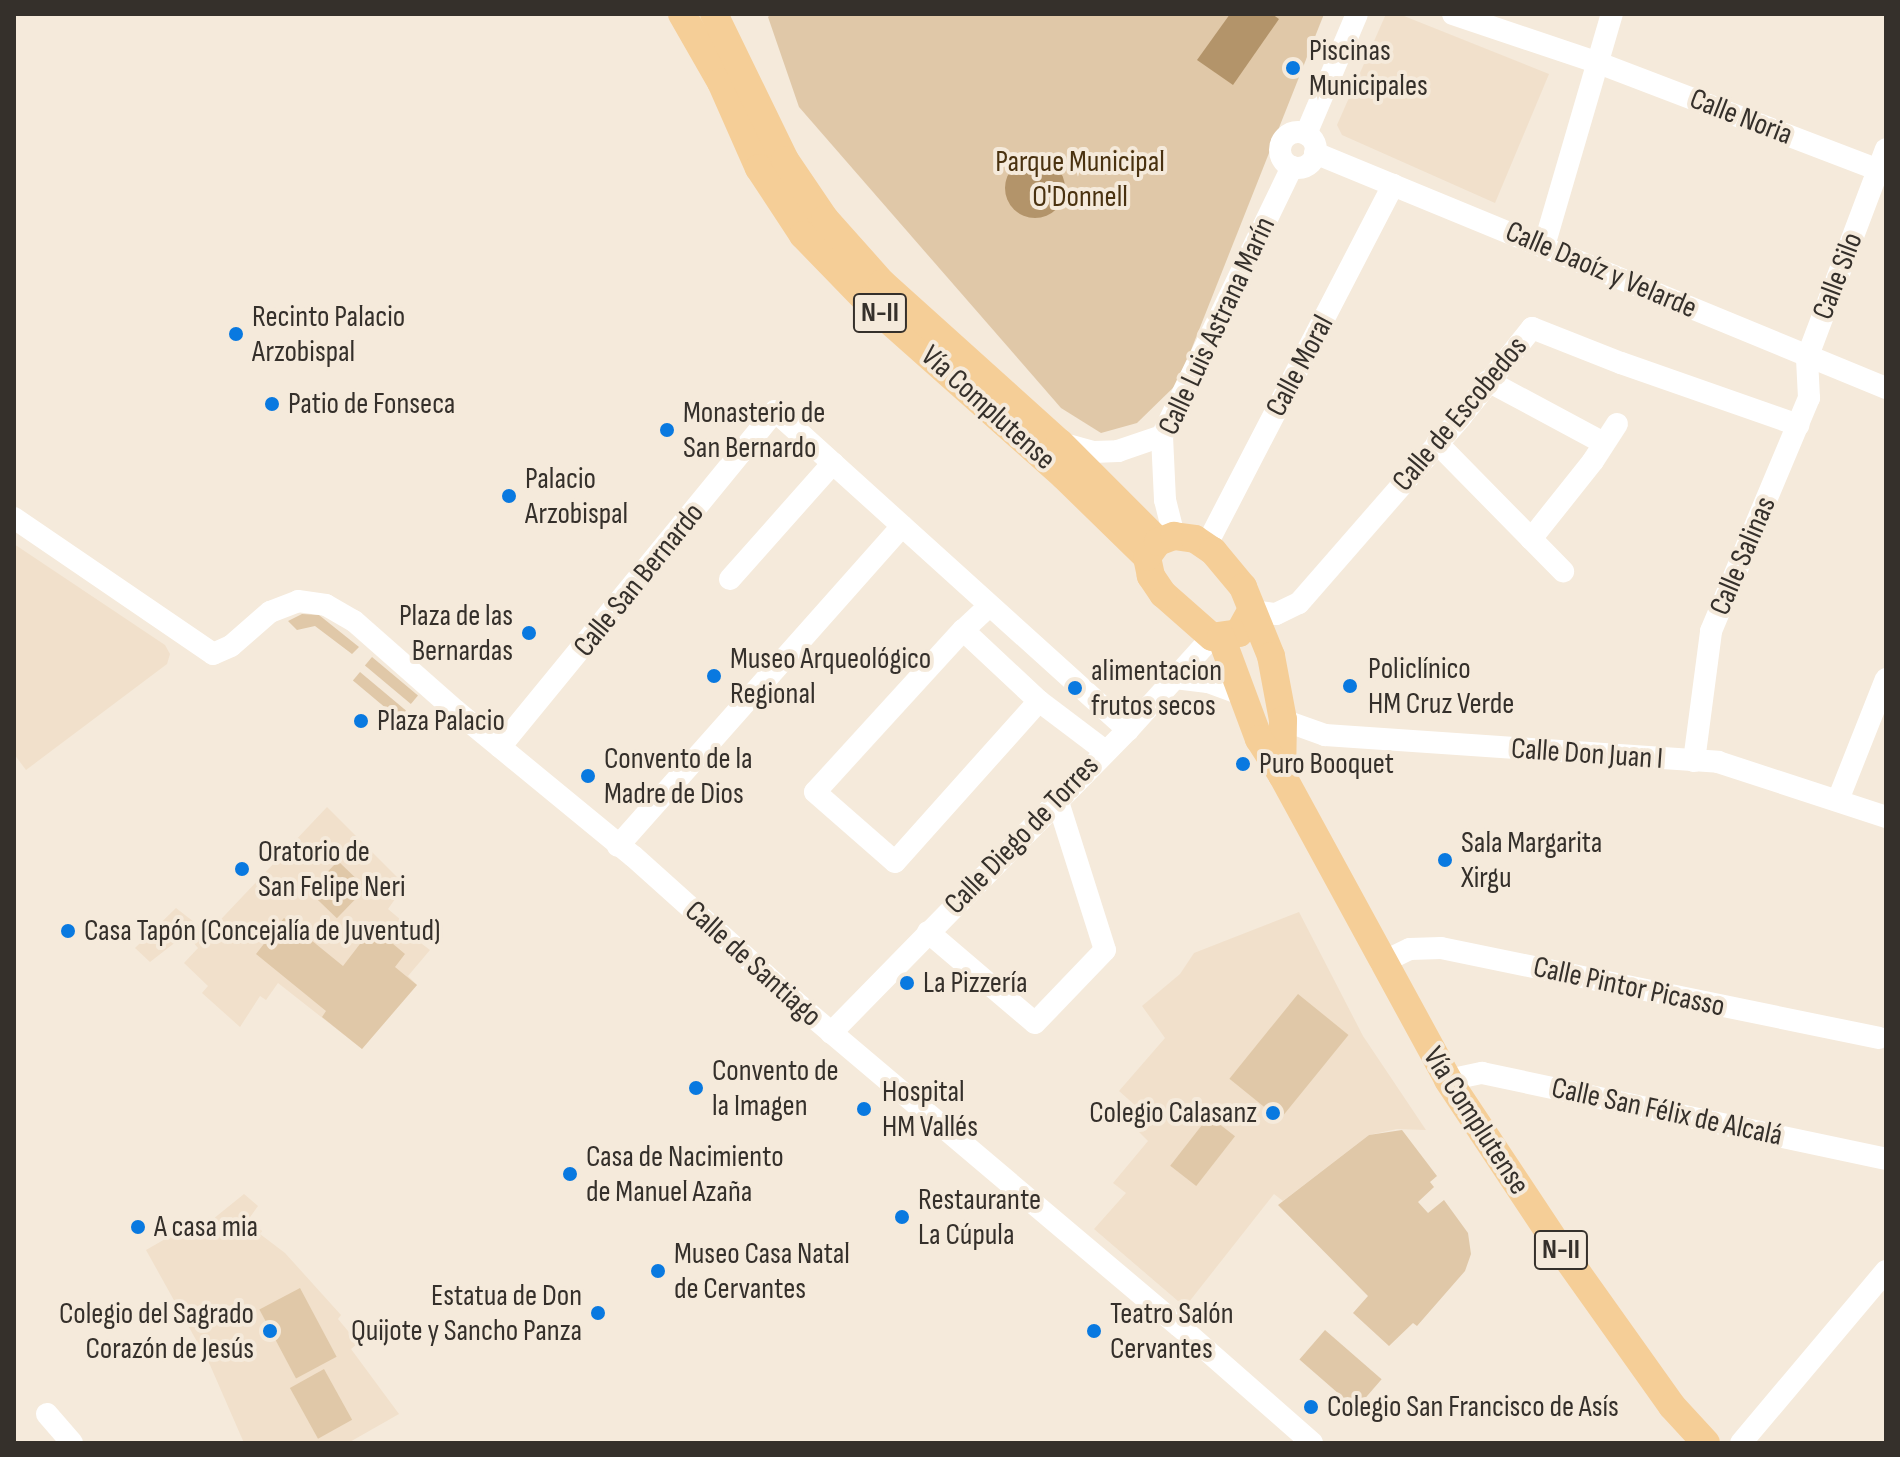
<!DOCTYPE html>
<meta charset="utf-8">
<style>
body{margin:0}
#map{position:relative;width:1900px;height:1457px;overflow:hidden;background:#f5eadb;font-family:"Sofia Sans Condensed",sans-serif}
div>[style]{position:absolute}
.built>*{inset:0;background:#f1e0cb}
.green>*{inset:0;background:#e0c8a8;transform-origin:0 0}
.water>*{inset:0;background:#b3946a}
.round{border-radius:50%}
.minor>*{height:22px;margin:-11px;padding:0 11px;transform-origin:11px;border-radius:11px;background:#fff}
.minor>.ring{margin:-11px;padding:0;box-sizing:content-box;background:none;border:22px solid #fff;border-radius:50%}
.major>*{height:28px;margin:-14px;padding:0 14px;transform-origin:14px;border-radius:14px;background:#f5ce97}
.dots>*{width:22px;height:22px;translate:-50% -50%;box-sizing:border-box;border:4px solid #f5eadb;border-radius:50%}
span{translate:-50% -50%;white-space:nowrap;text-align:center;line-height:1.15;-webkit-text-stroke:8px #f5eadb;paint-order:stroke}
.shield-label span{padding:2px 6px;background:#f5eadb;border:2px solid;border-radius:6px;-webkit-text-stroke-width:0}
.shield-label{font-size:28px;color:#35302b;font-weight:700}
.poi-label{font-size:30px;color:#35302b}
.left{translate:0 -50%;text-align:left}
.right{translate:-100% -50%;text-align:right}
.street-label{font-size:30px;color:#35302b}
.park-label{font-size:30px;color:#4a3210}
.frame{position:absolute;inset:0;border:16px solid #35302b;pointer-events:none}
</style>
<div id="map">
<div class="built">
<i style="clip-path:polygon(1386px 14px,1399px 14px,1549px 74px,1495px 203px,1342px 135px,1337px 125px)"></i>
<i style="clip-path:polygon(14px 544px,165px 645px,170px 654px,167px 664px,26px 770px,14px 754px)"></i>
<i style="clip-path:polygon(327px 807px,405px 885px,388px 909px,408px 926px,405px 931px,430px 950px,408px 976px,417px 985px,362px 1049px,278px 983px,266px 1000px,260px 996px,240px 1027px,202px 993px,208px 986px,184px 963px,198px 948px,186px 934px,150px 962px,135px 948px,176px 908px,208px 933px)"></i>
<i style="clip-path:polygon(1299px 912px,1363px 1036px,1426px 1130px,1397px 1129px,1369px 1135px,1283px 1201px,1274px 1194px,1185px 1307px,1094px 1229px,1126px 1193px,1113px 1183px,1148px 1141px,1126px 1119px,1137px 1107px,1119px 1091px,1165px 1038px,1142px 1006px,1180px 974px,1194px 953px)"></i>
<i style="clip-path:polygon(244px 1194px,258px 1206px,248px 1220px,262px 1231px,260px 1234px,285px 1253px,341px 1315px,338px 1319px,358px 1343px,351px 1349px,399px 1414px,348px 1443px,244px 1443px,210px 1365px,146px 1250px,186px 1227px,192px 1236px)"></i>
</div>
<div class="green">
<i style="clip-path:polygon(771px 14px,1324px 14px,1178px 383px,1137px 423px,1101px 433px,1061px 408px,799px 107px,768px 17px)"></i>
<i style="clip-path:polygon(302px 614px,319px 615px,359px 647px,352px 654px,315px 626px,297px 630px,288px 621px)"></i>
<i style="left:372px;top:657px;width:60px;height:11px;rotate:40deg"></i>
<i style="left:360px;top:672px;width:60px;height:11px;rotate:40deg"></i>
<i style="left:338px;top:861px;width:39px;height:42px;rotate:44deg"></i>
<i style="clip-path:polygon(284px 918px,343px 966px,373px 927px,405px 954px,395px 967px,417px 985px,362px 1049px,322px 1017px,326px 1011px,256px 954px)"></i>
<i style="left:1298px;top:994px;width:65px;height:109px;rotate:39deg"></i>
<i style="left:1209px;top:1116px;width:33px;height:63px;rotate:38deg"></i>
<i style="clip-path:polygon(1402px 1130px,1437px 1176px,1430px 1182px,1434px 1187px,1418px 1202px,1428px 1213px,1444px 1200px,1468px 1233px,1471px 1254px,1465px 1271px,1417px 1326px,1413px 1323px,1389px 1346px,1353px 1313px,1368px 1296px,1278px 1205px,1369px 1135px)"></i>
<i style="left:300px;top:1288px;width:78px;height:46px;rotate:62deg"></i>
<i style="left:1325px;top:1330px;width:75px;height:39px;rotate:41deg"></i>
<i style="left:324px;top:1369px;width:58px;height:39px;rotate:61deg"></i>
</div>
<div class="water">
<i style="clip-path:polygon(1230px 14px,1272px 14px,1279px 19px,1233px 85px,1197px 60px)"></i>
<i class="round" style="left:1005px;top:158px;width:60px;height:60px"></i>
</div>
<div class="minor">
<i style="left:1453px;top:14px;width:151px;rotate:18.6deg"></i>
<i style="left:1596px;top:62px;width:311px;rotate:20.9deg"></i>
<i class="ring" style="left:1280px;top:132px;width:14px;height:14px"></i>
<i style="left:1306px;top:134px;width:130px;rotate:-67deg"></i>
<i style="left:1315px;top:153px;width:617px;rotate:22.37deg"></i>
<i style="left:1544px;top:246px;width:242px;rotate:-73.7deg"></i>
<i style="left:1488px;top:381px;width:129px;rotate:28.2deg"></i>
<i style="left:1060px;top:443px;width:34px;rotate:15deg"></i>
<i style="left:1093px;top:452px;width:25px;rotate:-2deg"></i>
<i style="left:1118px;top:451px;width:46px;rotate:-18.8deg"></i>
<i style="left:1437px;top:443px;width:180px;rotate:45.5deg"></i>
<i style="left:14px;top:518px;width:241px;rotate:34.3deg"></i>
<i style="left:213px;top:654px;width:20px;rotate:-24deg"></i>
<i style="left:231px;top:646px;width:52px;rotate:-41.1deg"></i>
<i style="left:270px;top:612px;width:30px;rotate:-21deg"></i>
<i style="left:298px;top:601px;width:28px;rotate:8deg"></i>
<i style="left:326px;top:605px;width:32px;rotate:30deg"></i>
<i style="left:354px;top:621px;width:135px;rotate:41.4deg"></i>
<i style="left:455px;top:710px;width:230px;rotate:39.4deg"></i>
<i style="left:633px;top:856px;width:224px;rotate:41.9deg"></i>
<i style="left:800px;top:1006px;width:496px;rotate:40.2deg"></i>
<i style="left:1179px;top:1326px;width:177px;rotate:41.3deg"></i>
<i style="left:1174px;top:536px;width:37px;rotate:-104deg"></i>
<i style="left:1165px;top:500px;width:64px;rotate:-92.7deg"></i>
<i style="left:1162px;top:436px;width:299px;rotate:-64.2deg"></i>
<i style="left:1531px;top:539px;width:100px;rotate:-51.5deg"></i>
<i style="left:1593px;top:461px;width:44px;rotate:-57deg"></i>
<i style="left:1206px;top:546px;width:407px;rotate:-62.6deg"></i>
<i style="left:730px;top:579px;width:155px;rotate:-48.4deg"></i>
<i style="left:988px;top:607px;width:34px;rotate:137deg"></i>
<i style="left:963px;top:630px;width:104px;rotate:43.1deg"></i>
<i style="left:1039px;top:701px;width:83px;rotate:37.1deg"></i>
<i style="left:1251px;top:611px;width:25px;rotate:7deg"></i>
<i style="left:1276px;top:614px;width:25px;rotate:-26deg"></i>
<i style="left:1299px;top:603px;width:247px;rotate:-48.9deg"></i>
<i style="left:1461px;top:417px;width:114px;rotate:-51.4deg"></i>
<i style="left:1532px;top:328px;width:96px;rotate:21.5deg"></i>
<i style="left:1621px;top:363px;width:188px;rotate:19.3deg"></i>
<i style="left:963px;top:630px;width:219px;rotate:132.4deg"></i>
<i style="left:815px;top:792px;width:106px;rotate:41.2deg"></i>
<i style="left:895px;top:862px;width:216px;rotate:-48.2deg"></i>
<i style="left:1175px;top:678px;width:33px;rotate:7deg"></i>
<i style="left:1208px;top:682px;width:37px;rotate:20deg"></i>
<i style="left:1283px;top:720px;width:45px;rotate:19.7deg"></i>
<i style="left:1325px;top:735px;width:394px;rotate:3.9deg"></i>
<i style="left:1718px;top:762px;width:177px;rotate:18.1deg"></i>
<i style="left:500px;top:747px;width:434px;rotate:-50.7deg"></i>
<i style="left:775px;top:411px;width:476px;rotate:42.1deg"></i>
<i style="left:1694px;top:761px;width:131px;rotate:-82.5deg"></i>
<i style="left:1711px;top:631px;width:253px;rotate:-67.2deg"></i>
<i style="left:1809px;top:398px;width:40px;rotate:-92.9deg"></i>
<i style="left:1807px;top:358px;width:223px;rotate:-69.3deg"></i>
<i style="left:1838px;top:800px;width:130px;rotate:-68.4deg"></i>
<i style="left:618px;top:846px;width:428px;rotate:-48.4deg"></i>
<i style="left:928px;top:932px;width:140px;rotate:40.4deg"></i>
<i style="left:1035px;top:1023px;width:101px;rotate:-46.2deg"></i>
<i style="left:1105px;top:950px;width:158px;rotate:-107.6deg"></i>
<i style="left:1381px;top:963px;width:32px;rotate:-26deg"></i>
<i style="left:1410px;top:949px;width:31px;rotate:-2deg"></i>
<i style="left:1441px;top:948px;width:447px;rotate:11.6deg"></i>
<i style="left:831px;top:1033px;width:424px;rotate:-45.6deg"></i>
<i style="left:1128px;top:730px;width:125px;rotate:-47.9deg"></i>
<i style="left:1448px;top:1080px;width:35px;rotate:-12deg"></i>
<i style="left:1482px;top:1073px;width:413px;rotate:12deg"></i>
<i style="left:47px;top:1414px;width:38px;rotate:49deg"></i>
<i style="left:1741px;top:1443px;width:225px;rotate:-49.9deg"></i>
</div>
<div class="major">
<i style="left:682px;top:14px;width:78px;rotate:60.2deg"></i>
<i style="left:721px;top:82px;width:94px;rotate:66.2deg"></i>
<i style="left:759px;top:168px;width:80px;rotate:56.7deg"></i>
<i style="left:803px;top:235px;width:92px;rotate:45.9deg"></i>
<i style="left:867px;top:301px;width:264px;rotate:41.6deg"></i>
<i style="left:1064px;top:476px;width:116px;rotate:44.3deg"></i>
<i style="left:714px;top:14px;width:162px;rotate:64.1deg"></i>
<i style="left:785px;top:160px;width:71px;rotate:55.9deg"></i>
<i style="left:825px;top:219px;width:86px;rotate:48.3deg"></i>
<i style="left:882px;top:283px;width:239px;rotate:42deg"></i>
<i style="left:1060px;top:443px;width:130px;rotate:45deg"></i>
<i style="left:1251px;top:611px;width:25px;rotate:119deg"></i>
<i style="left:1239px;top:633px;width:27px;rotate:172deg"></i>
<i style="left:1212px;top:637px;width:65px;rotate:-138.7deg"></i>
<i style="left:1163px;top:594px;width:22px;rotate:-124deg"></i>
<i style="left:1151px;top:576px;width:19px;rotate:-102deg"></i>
<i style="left:1147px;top:557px;width:19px;rotate:-54deg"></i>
<i style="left:1158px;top:542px;width:17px;rotate:-21deg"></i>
<i style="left:1174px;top:536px;width:21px;rotate:8deg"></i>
<i style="left:1195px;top:539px;width:22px;rotate:34deg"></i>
<i style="left:1213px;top:551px;width:47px;rotate:50.2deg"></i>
<i style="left:1243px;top:587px;width:74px;rotate:67.9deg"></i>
<i style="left:1271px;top:656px;width:65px;rotate:79.4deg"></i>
<i style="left:1283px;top:720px;width:55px;rotate:91deg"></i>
<i style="left:1221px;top:637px;width:109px;rotate:69.6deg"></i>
<i style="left:1259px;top:739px;width:43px;rotate:57.4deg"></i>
<i style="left:1282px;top:775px;width:347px;rotate:61.4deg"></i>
<i style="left:1448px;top:1080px;width:201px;rotate:56.4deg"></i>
<i style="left:1559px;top:1247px;width:195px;rotate:54.6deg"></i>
<i style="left:1672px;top:1406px;width:50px;rotate:47.4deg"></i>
</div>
<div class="dots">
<i style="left:1293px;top:68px;background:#0979e0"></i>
<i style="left:236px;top:334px;background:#0979e0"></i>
<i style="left:272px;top:404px;background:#0979e0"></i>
<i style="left:667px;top:430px;background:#0979e0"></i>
<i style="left:509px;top:496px;background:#0979e0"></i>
<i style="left:529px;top:633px;background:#0979e0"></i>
<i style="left:714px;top:676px;background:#0979e0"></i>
<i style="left:1350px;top:686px;background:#0979e0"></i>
<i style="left:1075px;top:688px;background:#0979e0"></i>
<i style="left:361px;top:721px;background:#0979e0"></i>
<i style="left:1243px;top:764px;background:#0979e0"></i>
<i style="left:588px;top:776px;background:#0979e0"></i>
<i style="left:1445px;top:860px;background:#0979e0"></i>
<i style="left:242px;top:869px;background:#0979e0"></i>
<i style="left:68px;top:931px;background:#0979e0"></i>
<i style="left:907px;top:983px;background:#0979e0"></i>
<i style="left:696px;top:1088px;background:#0979e0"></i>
<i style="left:864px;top:1109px;background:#0979e0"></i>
<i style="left:1273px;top:1113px;background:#0979e0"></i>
<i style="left:570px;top:1174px;background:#0979e0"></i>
<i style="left:902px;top:1217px;background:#0979e0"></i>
<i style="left:138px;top:1227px;background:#0979e0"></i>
<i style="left:658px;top:1271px;background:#0979e0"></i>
<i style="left:598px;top:1313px;background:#0979e0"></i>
<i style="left:270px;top:1331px;background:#0979e0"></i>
<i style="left:1094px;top:1331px;background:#0979e0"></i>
<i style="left:1311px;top:1407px;background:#0979e0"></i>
</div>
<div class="shield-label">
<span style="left:880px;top:313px">N-II</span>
<span style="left:1561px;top:1250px">N-II</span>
</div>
<div class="poi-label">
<span class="left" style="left:1309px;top:68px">Piscinas<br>Municipales</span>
<span class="left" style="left:252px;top:334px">Recinto Palacio<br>Arzobispal</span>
<span class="left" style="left:288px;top:404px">Patio de Fonseca</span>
<span class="left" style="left:683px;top:430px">Monasterio de<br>San Bernardo</span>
<span class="left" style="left:525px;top:496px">Palacio<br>Arzobispal</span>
<span class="right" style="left:513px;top:633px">Plaza de las<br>Bernardas</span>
<span class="left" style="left:730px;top:676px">Museo Arqueológico<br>Regional</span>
<span class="left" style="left:1368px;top:686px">Policlínico<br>HM Cruz Verde</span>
<span class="left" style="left:1091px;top:688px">alimentacion<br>frutos secos</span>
<span class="left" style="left:377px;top:721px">Plaza Palacio</span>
<span class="left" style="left:604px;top:776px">Convento de la<br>Madre de Dios</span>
<span class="left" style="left:1259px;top:764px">Puro Booquet</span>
<span class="left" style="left:1461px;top:860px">Sala Margarita<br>Xirgu</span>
<span class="left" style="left:258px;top:869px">Oratorio de<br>San Felipe Neri</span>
<span class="left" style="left:84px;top:931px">Casa Tapón (Concejalía de Juventud)</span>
<span class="left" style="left:923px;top:983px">La Pizzería</span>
<span class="left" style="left:712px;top:1088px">Convento de<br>la Imagen</span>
<span class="left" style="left:882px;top:1109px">Hospital<br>HM Vallés</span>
<span class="right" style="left:1257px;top:1113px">Colegio Calasanz</span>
<span class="left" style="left:586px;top:1174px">Casa de Nacimiento<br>de Manuel Azaña</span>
<span class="left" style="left:918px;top:1217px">Restaurante<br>La Cúpula</span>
<span class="left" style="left:154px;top:1227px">A casa mia</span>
<span class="left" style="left:674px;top:1271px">Museo Casa Natal<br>de Cervantes</span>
<span class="right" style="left:582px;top:1313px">Estatua de Don<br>Quijote y Sancho Panza</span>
<span class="right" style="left:254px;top:1331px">Colegio del Sagrado<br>Corazón de Jesús</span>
<span class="left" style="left:1110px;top:1331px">Teatro Salón<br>Cervantes</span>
<span class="left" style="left:1327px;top:1407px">Colegio San Francisco de Asís</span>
</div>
<div class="street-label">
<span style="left:1741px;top:117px;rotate:21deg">Calle Noria</span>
<span style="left:1601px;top:270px;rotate:23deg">Calle Daoíz y Velarde</span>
<span style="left:1838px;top:276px;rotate:-69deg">Calle Silo</span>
<span style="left:1217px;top:326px;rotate:-65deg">Calle Luis Astrana Marín</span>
<span style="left:1300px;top:366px;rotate:-62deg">Calle Moral</span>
<span style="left:988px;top:408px;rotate:42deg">Vía Complutense</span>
<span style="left:1460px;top:414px;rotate:-50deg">Calle de Escobedos</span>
<span style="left:1743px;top:556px;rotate:-67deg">Calle Salinas</span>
<span style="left:639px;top:580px;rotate:-51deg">Calle San Bernardo</span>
<span style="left:1587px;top:754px;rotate:4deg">Calle Don Juan I</span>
<span style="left:1022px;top:835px;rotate:-46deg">Calle Diego de Torres</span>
<span style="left:753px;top:964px;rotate:42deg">Calle de Santiago</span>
<span style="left:1629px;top:987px;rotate:12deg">Calle Pintor Picasso</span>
<span style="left:1667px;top:1112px;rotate:12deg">Calle San Félix de Alcalá</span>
<span style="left:1476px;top:1121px;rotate:57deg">Vía Complutense</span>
</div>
<div class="park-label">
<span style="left:1080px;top:179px">Parque Municipal<br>O'Donnell</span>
</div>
<div class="frame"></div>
</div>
